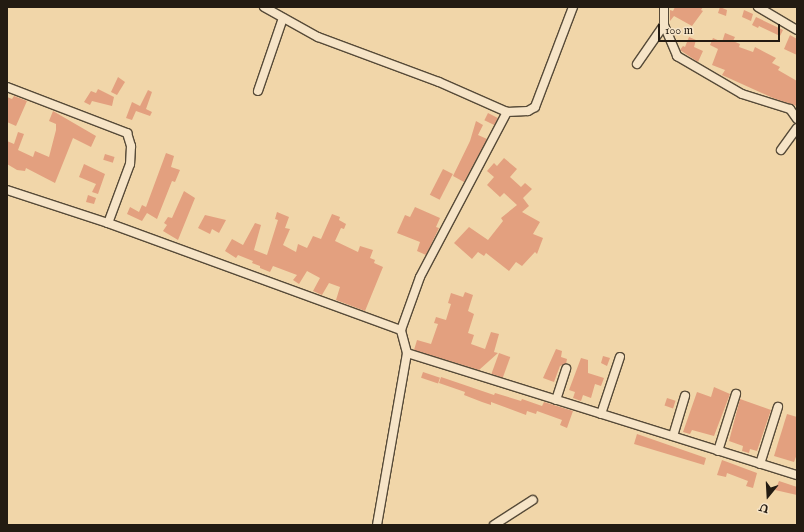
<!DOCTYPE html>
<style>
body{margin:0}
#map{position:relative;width:804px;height:532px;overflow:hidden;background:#f1d6a9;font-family:"IM FELL English",serif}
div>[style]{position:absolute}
.building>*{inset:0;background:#e3a07f;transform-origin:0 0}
.roads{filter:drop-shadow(1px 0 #564a38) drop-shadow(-1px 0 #564a38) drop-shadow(0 1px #564a38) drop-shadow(0 -1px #564a38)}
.minor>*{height:8px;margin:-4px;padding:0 4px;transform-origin:4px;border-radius:4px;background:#f6e4c7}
span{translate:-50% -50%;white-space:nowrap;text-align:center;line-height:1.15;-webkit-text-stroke:3px #f6e4c7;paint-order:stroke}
.frame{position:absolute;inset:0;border:8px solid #231b12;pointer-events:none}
.north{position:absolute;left:748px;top:476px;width:40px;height:40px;-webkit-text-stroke:3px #f6e4c7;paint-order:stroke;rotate:198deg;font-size:11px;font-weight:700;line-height:16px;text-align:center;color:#231b12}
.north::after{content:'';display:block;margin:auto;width:14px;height:18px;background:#231b12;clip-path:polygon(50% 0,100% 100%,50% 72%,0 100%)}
.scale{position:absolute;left:658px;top:24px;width:122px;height:18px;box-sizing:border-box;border:2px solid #231b12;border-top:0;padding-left:5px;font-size:12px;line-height:14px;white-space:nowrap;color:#231b12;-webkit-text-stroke:3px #f6e4c7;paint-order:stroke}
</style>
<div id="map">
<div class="building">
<i style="clip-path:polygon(675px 7px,703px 7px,701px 10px,703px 11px,692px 26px,674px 16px,670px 21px,670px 10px,673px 11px)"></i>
<i style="clip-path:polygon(720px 7px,727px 10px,726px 16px,718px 13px)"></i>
<i style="clip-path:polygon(744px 10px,753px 14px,751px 21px,742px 17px)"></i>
<i style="clip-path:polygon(756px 17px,783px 30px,780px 36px,759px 26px,758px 28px,752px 25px)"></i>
<i style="clip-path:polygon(725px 33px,735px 37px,733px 41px,740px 44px,739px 47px,753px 52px,755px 47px,776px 58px,772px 63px,780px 67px,778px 70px,797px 81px,797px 106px,773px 98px,722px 75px,725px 70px,712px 65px,718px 49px,710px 45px,713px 38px,722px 42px)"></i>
<i style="clip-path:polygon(790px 35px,797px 39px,797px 55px,784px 49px)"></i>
<i style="clip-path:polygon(689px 37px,696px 40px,694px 47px,703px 51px,698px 62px,680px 50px,683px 46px,685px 47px)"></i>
<i style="clip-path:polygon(118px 77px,125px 82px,117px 95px,111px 92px)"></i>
<i style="clip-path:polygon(98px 89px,114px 97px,112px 106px,92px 101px,90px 105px,84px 102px,91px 91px,96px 93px)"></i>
<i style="clip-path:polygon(148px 90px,152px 92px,146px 109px,152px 112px,150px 116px,136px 111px,132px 120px,126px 118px,132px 102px,140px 106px)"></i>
<i style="clip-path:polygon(14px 96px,27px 101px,16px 126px,7px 122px,7px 97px,12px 99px)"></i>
<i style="clip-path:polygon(53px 111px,96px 136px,91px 147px,73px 138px,55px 183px,26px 168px,25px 171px,17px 170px,7px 164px,7px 141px,14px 144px,18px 132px,24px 134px,18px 150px,33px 157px,35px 151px,49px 157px,56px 130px,56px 124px,49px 121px)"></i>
<i style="left:488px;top:113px;width:11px;height:8px;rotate:27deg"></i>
<i style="clip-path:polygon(476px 121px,483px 125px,478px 135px,487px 139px,464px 182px,453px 176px,470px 141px)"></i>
<i style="clip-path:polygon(166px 153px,174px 156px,171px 167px,180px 170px,175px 182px,172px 181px,157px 219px,147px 213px,142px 221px,127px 214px,130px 207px,139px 212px,142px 205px,146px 207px)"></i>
<i style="left:105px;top:154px;width:10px;height:6px;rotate:17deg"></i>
<i style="clip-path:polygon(504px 158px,517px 169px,510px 177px,521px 187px,525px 183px,532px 189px,523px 198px,529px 206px,522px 212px,540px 222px,533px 234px,543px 238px,537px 254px,535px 252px,522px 266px,516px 262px,509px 271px,486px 253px,484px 256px,478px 252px,472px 259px,454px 243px,469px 227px,488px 240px,503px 221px,501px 218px,517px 205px,504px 193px,500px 197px,487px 185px,494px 177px,487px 171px,494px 163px,497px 166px)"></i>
<i style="clip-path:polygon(84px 164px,105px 174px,98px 194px,92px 192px,96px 184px,79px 177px)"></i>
<i style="left:443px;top:169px;width:11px;height:29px;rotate:27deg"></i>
<i style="clip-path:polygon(184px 191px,195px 198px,178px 240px,163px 231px,167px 225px,164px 223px,168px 217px,172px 218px)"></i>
<i style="clip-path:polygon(88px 195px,96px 198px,94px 204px,86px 202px)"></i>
<i style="clip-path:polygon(415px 207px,440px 218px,436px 227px,439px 228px,426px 255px,417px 251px,420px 242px,397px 233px,405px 215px,410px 217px)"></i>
<i style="clip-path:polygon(277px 212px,289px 217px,285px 228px,290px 229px,283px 245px,296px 252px,298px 244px,307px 248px,313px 236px,321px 239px,332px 214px,340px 217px,339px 220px,346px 224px,344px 229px,341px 228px,335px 241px,358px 252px,360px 246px,373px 250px,370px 258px,375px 260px,374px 263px,383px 267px,365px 311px,336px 300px,340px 287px,329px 283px,322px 295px,313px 291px,320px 278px,307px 271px,299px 284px,293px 280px,297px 275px,273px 266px,270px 272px,260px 268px,260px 266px,252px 263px,253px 261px,238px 255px,236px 258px,225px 251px,232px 239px,243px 245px,255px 223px,261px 225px,254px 250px,267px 255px,278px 220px,275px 219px)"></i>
<i style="clip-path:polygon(205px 215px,226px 220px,219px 233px,212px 229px,210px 234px,198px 228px)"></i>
<i style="clip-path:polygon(465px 292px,473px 295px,468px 311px,474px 314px,468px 333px,474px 335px,471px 344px,485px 349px,491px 332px,499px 334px,494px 352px,498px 353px,479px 370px,414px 350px,417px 340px,431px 344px,438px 324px,434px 323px,436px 317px,446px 320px,451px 304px,448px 303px,451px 293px,463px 297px)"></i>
<i style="clip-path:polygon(556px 349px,562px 351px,561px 357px,567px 359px,566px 364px,560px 366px,554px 382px,543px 378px)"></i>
<i style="left:499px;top:353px;width:12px;height:22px;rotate:20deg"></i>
<i style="clip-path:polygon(603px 356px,610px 358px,607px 366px,601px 363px)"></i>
<i style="clip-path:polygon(581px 358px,588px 360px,588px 373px,604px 378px,601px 386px,595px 384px,591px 398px,583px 395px,581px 401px,573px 398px,575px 392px,569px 390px)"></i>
<i style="left:423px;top:372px;width:18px;height:6px;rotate:19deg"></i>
<i style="clip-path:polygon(441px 377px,494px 395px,495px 393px,521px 401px,522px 399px,542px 406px,544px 402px,573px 411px,567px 428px,560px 425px,562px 420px,537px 411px,536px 414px,527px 411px,526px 415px,491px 402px,491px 405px,482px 402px,464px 395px,465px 392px,439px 383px)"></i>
<i style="clip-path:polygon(714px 387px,730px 394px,714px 436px,692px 430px,690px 434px,683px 432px,697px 392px,711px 397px)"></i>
<i style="left:667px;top:398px;width:9px;height:8px;rotate:18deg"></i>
<i style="clip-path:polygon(740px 399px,771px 410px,757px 451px,750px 449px,749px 453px,742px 451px,743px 446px,729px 441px)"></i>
<i style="clip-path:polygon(787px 414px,797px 417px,797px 454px,794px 462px,774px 456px)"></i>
<i style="clip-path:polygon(637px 434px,706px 458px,704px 465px,634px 444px)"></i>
<i style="clip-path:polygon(722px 460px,757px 473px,753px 488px,746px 486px,748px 481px,727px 473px,726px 477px,717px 475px)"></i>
<i style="clip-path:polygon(779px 481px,797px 487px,797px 495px,775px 490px)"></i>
</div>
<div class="roads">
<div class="minor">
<i style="left:264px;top:7px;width:62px;rotate:29.1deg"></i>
<i style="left:318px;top:37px;width:129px;rotate:20.4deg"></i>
<i style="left:439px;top:82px;width:74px;rotate:23.8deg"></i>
<i style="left:664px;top:7px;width:18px;rotate:90deg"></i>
<i style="left:664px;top:25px;width:34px;rotate:67deg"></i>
<i style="left:677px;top:56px;width:75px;rotate:30.3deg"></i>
<i style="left:742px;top:94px;width:50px;rotate:17.4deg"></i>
<i style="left:790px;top:109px;width:12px;rotate:55deg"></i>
<i style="left:758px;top:7px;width:45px;rotate:30.5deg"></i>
<i style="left:637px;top:64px;width:47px;rotate:-55.3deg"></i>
<i style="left:7px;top:87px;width:129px;rotate:21deg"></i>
<i style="left:127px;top:133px;width:14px;rotate:73deg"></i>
<i style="left:131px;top:146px;width:18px;rotate:93deg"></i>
<i style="left:130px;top:164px;width:63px;rotate:110.4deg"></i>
<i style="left:258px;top:91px;width:77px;rotate:-71.1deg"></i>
<i style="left:781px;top:150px;width:27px;rotate:-54deg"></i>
<i style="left:7px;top:190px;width:106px;rotate:18.1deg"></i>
<i style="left:108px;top:223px;width:312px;rotate:20.1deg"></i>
<i style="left:407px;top:353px;width:409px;rotate:17.4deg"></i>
<i style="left:556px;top:400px;width:33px;rotate:-72deg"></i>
<i style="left:601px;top:414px;width:60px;rotate:-71.6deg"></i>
<i style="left:673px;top:436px;width:42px;rotate:-73.3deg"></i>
<i style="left:718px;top:451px;width:60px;rotate:-72.5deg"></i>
<i style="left:760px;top:464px;width:60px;rotate:-72.5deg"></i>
<i style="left:377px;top:525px;width:175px;rotate:-80.1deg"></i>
<i style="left:407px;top:353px;width:24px;rotate:-105deg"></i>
<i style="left:401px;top:330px;width:56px;rotate:-70.3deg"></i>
<i style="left:420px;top:277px;width:187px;rotate:-62.2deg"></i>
<i style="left:507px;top:112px;width:21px;rotate:-3deg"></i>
<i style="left:528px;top:111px;width:8px;rotate:-30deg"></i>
<i style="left:535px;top:107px;width:107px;rotate:-69.2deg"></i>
<i style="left:494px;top:525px;width:46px;rotate:-32.7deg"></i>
</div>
</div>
<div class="frame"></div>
<div class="north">U</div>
<div class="scale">100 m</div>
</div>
